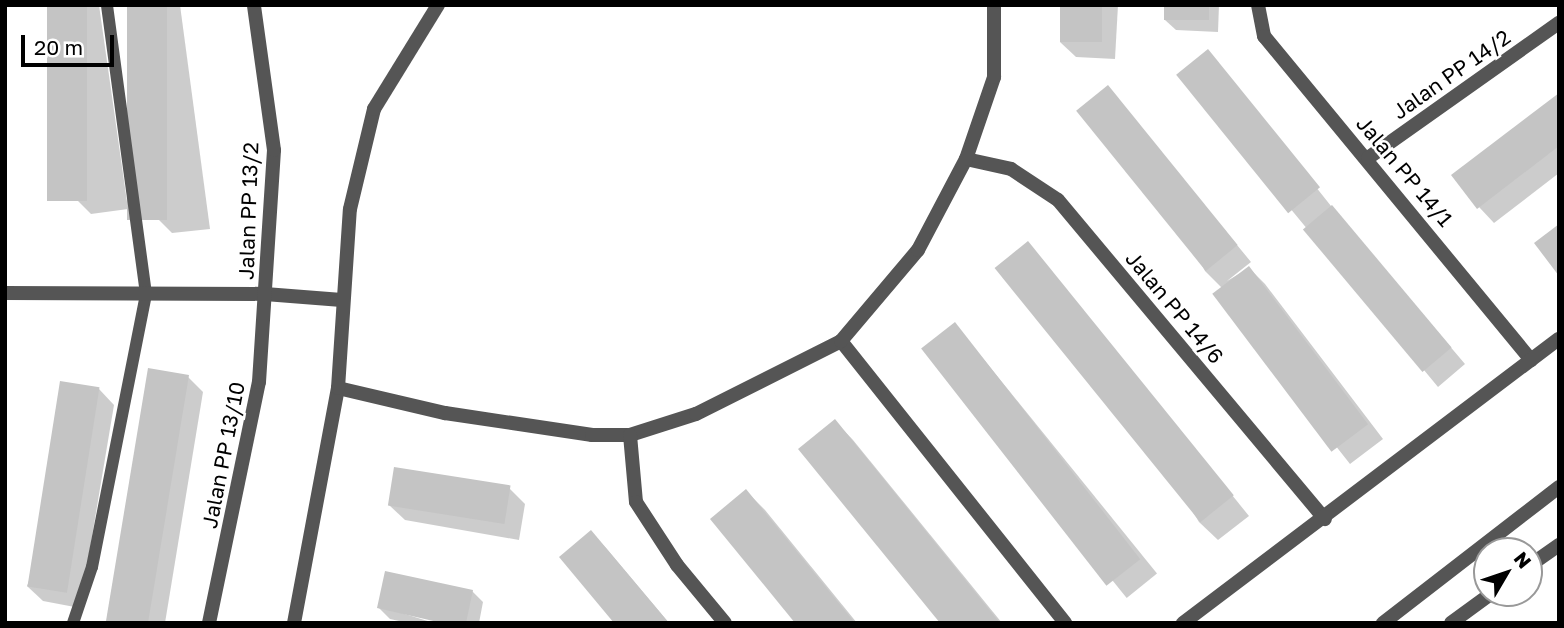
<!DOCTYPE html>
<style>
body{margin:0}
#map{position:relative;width:1564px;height:628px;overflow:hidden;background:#fff;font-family:"Golos Text",sans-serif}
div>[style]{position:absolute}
.shadow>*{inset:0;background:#0003;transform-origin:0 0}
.building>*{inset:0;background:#c4c4c4;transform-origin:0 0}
.lane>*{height:12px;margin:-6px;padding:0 6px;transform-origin:6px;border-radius:6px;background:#555}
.street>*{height:14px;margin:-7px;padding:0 7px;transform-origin:7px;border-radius:7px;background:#555}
span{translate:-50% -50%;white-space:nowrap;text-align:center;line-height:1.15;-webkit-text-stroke:5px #fff;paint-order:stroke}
.street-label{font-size:21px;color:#000}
.frame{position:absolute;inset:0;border:7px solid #000;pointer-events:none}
.north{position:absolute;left:1473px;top:537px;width:70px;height:70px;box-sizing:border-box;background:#fff;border:2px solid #999;border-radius:50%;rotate:51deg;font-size:19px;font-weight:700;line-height:28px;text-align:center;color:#000}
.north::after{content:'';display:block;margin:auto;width:24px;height:32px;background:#000;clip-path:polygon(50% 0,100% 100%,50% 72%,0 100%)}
.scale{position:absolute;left:21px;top:35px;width:93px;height:32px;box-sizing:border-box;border:4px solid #000;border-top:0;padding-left:9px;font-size:21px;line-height:24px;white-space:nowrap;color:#000;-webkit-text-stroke:5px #fff;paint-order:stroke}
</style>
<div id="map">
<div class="shadow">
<i style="clip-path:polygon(49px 5px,99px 5px,128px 209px,91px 214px,76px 199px)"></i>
<i style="clip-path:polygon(129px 5px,180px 5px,210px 229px,172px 233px,157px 218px)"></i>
<i style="clip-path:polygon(1062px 5px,1118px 5px,1115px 59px,1076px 57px,1060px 42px)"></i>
<i style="clip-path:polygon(1165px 5px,1219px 5px,1218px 32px,1176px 30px,1165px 20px)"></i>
<i style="clip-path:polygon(1208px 51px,1331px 206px,1465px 364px,1438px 387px,1179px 74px)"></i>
<i style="clip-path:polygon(1108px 88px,1251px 262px,1227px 281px,1249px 268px,1265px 284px,1383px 439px,1350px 464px,1216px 294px,1223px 289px,1205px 271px)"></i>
<i style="clip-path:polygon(1559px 95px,1559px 173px,1494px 223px,1479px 207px)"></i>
<i style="clip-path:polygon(1028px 243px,1249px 516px,1218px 540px,1199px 522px)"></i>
<i style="left:955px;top:324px;width:321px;height:39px;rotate:51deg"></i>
<i style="clip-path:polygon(188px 377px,203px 392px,165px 623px,110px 623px)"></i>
<i style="clip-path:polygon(99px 389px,114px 405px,80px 608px,43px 601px,27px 586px)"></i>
<i style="clip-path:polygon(835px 421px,853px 440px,1002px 623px,942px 623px)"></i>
<i style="clip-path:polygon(509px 488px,525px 504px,519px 540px,405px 520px,389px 505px)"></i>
<i style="clip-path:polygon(746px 491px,765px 510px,857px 623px,797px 623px)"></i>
<i style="clip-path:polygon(591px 533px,606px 548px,669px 623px,616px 623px)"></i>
<i style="clip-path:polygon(472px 591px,483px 602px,479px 623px,450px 623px,389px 609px,434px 623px,408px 623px,390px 619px,379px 608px)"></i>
</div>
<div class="building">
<i style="left:47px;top:5px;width:40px;height:196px"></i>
<i style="left:127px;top:5px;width:40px;height:215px"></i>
<i style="left:1060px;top:5px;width:42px;height:37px"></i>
<i style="left:1164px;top:5px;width:45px;height:15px"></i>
<i style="left:1208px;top:49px;width:178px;height:41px;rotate:51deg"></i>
<i style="left:1108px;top:85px;width:206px;height:41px;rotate:51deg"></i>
<i style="clip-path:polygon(1559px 93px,1559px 146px,1477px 209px,1451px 175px)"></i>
<i style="left:1332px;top:205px;width:186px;height:38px;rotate:50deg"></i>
<i style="clip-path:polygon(1559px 224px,1559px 276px,1534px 243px)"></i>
<i style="left:1028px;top:241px;width:327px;height:43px;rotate:51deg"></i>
<i style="left:1249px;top:266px;width:198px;height:46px;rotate:53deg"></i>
<i style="left:955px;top:322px;width:301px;height:43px;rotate:52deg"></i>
<i style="clip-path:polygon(148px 368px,189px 375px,148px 623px,117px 623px,106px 621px)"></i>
<i style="left:60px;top:381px;width:40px;height:208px;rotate:9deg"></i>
<i style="clip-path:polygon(835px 419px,1000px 623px,940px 623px,798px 449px)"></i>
<i style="left:394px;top:467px;width:118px;height:39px;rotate:9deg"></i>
<i style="clip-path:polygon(746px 489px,855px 623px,795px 623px,710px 519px)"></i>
<i style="clip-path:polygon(591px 530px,669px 623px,614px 623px,559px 557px)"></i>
<i style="clip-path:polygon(385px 571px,473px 590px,466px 623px,442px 623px,377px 608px)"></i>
</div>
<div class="lane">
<i style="left:73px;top:623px;width:59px;rotate:-71.3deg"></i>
<i style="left:92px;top:567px;width:278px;rotate:-78.8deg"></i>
<i style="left:146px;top:294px;width:292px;rotate:-97.7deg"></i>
</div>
<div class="street">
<i style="left:1258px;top:5px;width:32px;rotate:79deg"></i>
<i style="left:1264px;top:36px;width:420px;rotate:50.5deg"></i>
<i style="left:1368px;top:158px;width:234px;rotate:-35.3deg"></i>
<i style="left:966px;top:159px;width:46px;rotate:12.5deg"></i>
<i style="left:1011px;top:169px;width:56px;rotate:33.4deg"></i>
<i style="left:1058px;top:200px;width:416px;rotate:50.1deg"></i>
<i style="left:5px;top:293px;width:260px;rotate:0.2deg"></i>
<i style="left:265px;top:294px;width:77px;rotate:4.5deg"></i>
<i style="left:841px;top:341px;width:360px;rotate:51.5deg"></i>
<i style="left:338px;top:388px;width:110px;rotate:13.2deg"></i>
<i style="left:445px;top:413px;width:149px;rotate:8.5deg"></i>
<i style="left:592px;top:435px;width:38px"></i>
<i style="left:630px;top:435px;width:69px;rotate:-17.7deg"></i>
<i style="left:696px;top:414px;width:162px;rotate:-26.7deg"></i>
<i style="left:841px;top:341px;width:119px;rotate:-49.8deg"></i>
<i style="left:918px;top:250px;width:103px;rotate:-62.2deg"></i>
<i style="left:966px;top:159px;width:87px;rotate:-71.1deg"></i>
<i style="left:994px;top:77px;width:72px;rotate:-90deg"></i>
<i style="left:630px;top:435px;width:67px;rotate:84.9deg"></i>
<i style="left:636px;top:502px;width:75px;rotate:56.9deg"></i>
<i style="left:677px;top:565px;width:75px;rotate:50.4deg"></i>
<i style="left:1529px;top:566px;width:37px;rotate:-35deg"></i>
<i style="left:209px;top:623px;width:246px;rotate:-78.3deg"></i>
<i style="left:259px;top:382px;width:232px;rotate:-86.3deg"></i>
<i style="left:274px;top:150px;width:146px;rotate:-97.9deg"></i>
<i style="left:294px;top:623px;width:239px;rotate:-79.4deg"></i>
<i style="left:338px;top:388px;width:179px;rotate:-86.2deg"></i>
<i style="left:350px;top:209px;width:103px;rotate:-76.5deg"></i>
<i style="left:374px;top:109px;width:122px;rotate:-58.4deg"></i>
<i style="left:1183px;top:623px;width:471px;rotate:-37.1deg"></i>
<i style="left:1383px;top:623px;width:222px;rotate:-37.7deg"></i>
<i style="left:1451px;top:623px;width:51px;rotate:-36.2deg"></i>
</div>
<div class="street-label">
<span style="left:1451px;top:74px;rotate:-35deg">Jalan PP 14/2</span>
<span style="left:1405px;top:171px;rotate:50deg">Jalan PP 14/1</span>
<span style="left:248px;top:211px;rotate:-88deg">Jalan PP 13/2</span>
<span style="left:1175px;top:307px;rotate:50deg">Jalan PP 14/6</span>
<span style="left:223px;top:455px;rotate:-79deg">Jalan PP 13/10</span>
</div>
<div class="frame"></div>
<div class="north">N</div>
<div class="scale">20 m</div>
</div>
